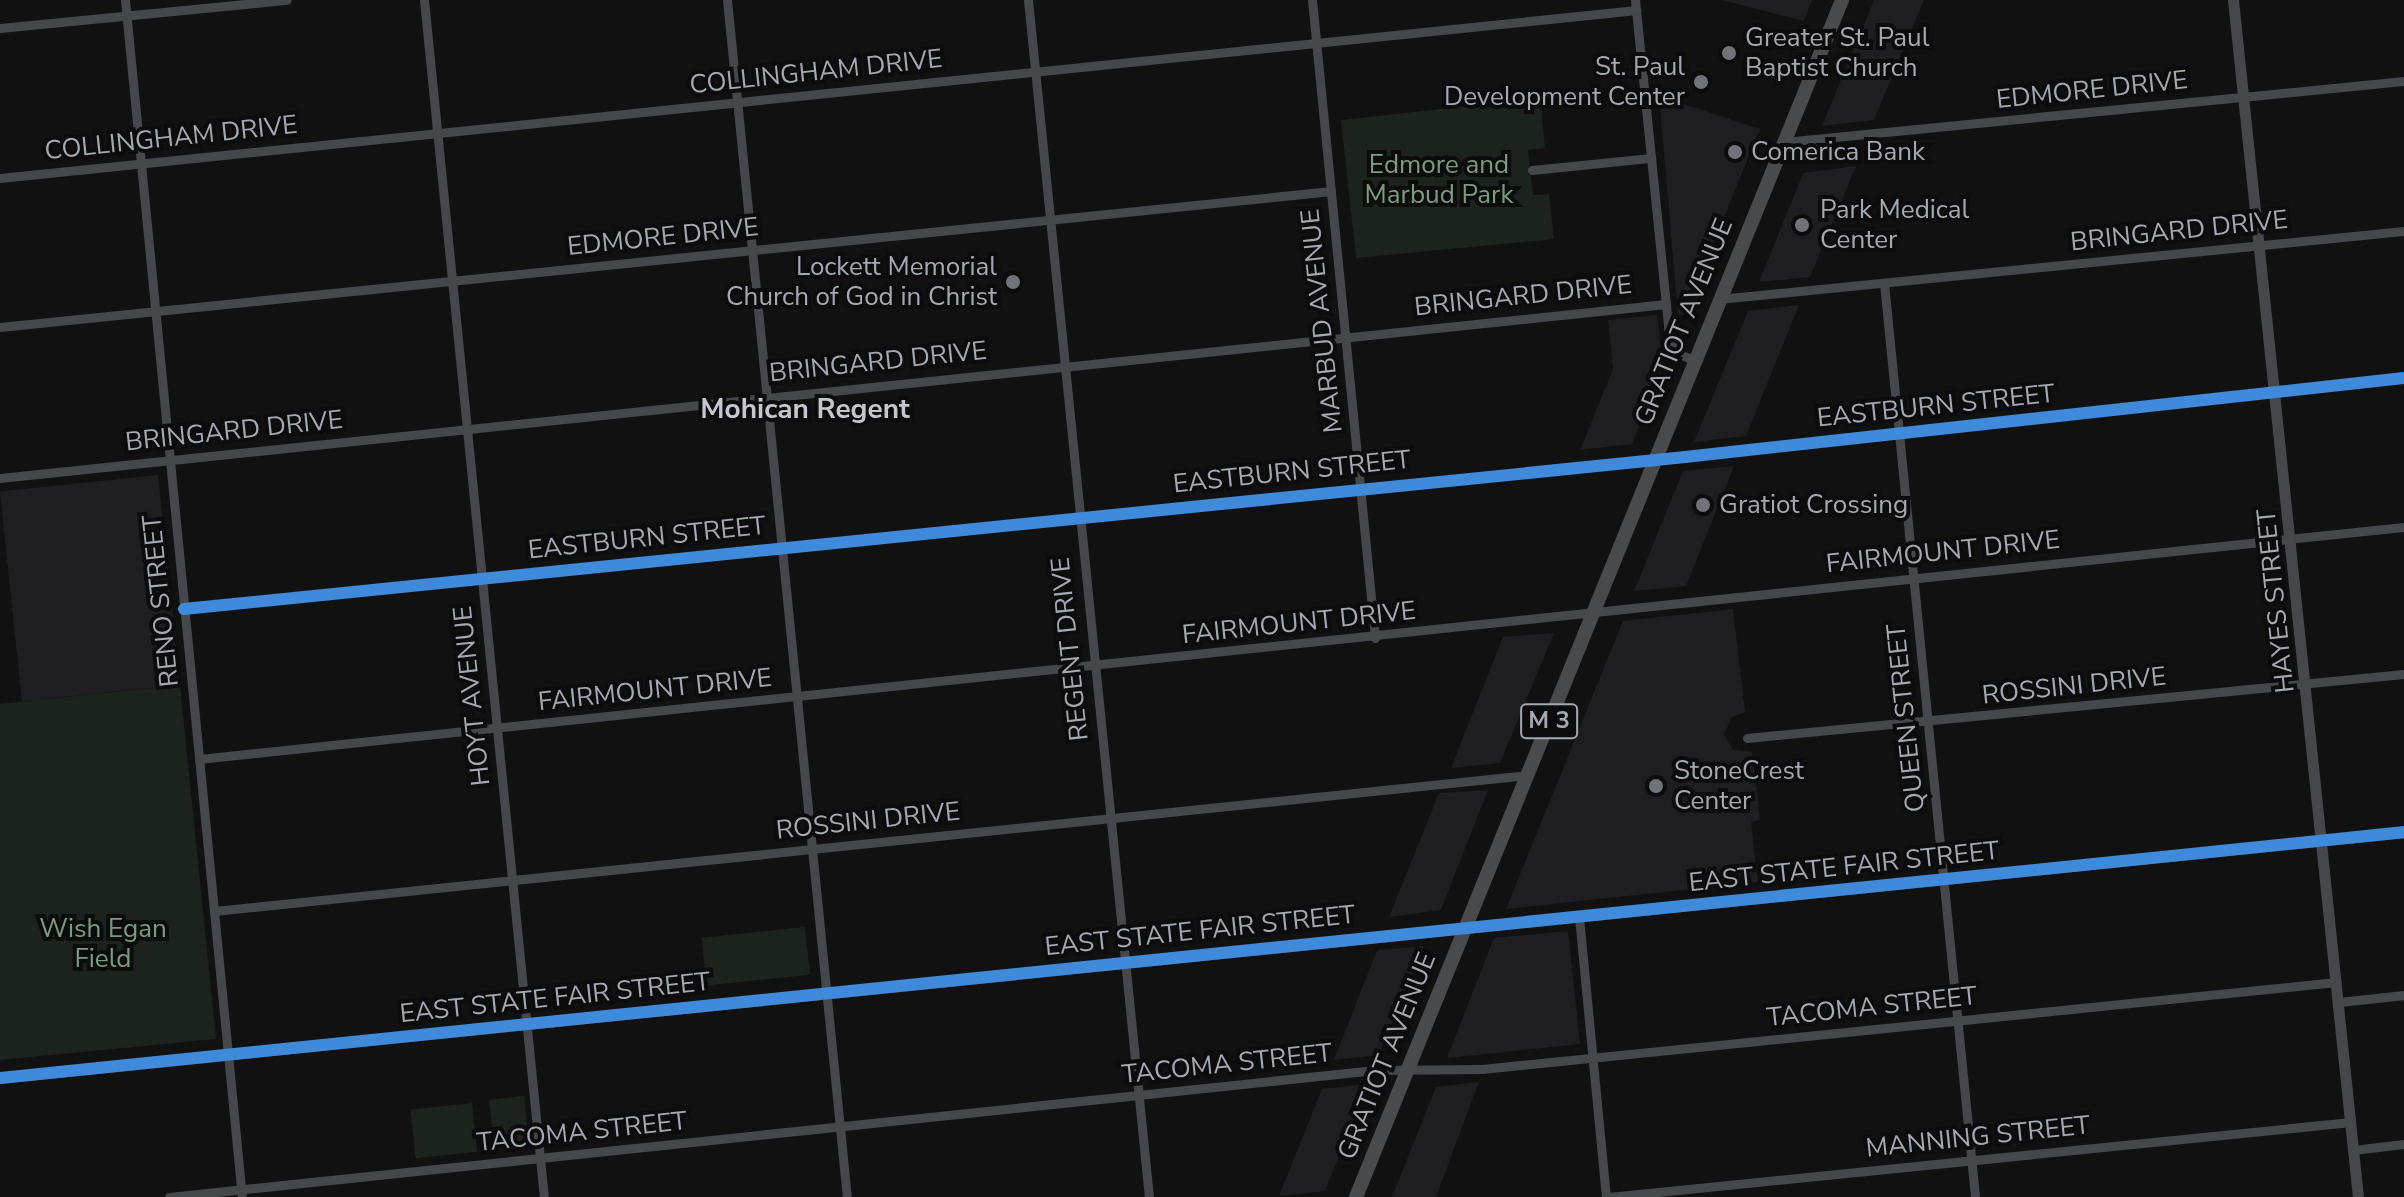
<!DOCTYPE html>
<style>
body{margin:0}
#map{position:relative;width:2404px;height:1197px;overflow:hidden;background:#111112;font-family:"Nunito Sans",sans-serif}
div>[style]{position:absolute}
.built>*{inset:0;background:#1e1e20;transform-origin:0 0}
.green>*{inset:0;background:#1c221d;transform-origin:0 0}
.minor>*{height:9px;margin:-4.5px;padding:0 4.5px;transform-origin:4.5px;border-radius:4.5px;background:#46474b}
.tertiary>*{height:11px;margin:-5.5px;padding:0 5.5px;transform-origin:5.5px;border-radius:5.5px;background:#46474b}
.primary>*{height:14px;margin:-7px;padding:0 7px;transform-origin:7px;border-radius:7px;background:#494a4c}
.cycleway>*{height:12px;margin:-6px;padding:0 6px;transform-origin:6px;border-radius:6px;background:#408adc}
.dots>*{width:22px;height:22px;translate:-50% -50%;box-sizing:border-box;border:4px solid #0c0c0d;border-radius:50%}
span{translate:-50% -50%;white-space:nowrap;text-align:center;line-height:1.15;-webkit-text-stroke:8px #0c0c0d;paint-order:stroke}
.shield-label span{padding:2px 6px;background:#0c0c0d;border:2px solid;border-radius:6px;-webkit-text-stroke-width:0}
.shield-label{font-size:24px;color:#a4a8b1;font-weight:700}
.poi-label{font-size:26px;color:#a4a8b1}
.left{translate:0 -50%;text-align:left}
.right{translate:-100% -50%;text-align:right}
.street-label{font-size:26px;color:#a4a8b1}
.park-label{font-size:26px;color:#7d9b7f}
.neighbourhood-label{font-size:28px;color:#c4c7ce;font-weight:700}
</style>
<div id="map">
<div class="built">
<i style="clip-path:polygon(1722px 0,1812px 0,1804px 21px)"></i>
<i style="clip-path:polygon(1874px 0,1924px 0,1874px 120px,1822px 126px)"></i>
<i style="clip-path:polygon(1659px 96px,1760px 129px,1684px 315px,1678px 314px)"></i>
<i style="clip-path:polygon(1856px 166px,1810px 277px,1759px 282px,1803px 173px)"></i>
<i style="clip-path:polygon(1799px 305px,1746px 436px,1694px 442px,1748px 311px)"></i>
<i style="clip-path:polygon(1657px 315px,1663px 366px,1632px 444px,1580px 450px,1613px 369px,1608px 320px)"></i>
<i style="clip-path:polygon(1734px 466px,1686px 586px,1634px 591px,1683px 471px)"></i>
<i style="left:158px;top:475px;width:211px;height:159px;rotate:84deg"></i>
<i style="clip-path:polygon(1733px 609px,1745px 712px,1732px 717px,1724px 734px,1733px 750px,1752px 752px,1760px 820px,1751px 822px,1758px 882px,1506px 909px,1623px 621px)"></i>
<i style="clip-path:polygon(1554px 633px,1500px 763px,1451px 768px,1503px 637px)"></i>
<i style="clip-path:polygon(1488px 790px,1441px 910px,1389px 917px,1439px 793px)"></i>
<i style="clip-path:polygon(1568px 931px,1580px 1044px,1447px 1058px,1494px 938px)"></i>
<i style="clip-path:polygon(1424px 946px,1379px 1055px,1334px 1060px,1377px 950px)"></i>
<i style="clip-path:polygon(1479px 1082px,1436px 1197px,1392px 1197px,1436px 1087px)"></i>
<i style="clip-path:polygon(1368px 1084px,1325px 1191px,1279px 1196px,1322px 1089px)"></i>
</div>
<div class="green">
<i style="clip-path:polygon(1540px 98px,1545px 148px,1528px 150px,1533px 195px,1549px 194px,1554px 239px,1356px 258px,1341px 120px)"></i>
<i style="clip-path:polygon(180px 685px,216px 1039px,0 1060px,0 704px)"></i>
<i style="left:805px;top:927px;width:48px;height:104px;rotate:84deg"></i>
<i style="left:524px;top:1096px;width:50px;height:35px;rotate:84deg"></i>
<i style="left:472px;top:1103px;width:49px;height:62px;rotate:84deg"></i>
</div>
<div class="minor">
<i style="left:125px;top:0;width:1203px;rotate:84.42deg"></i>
<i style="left:424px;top:0;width:1203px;rotate:84.28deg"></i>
<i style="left:727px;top:0;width:1203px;rotate:84.28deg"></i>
<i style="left:1028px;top:0;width:1203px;rotate:84.23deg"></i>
<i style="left:1312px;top:0;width:641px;rotate:84.36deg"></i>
<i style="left:1635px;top:0;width:336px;rotate:84.2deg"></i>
<i style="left:1669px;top:334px;width:23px;rotate:61deg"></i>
<i style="left:1680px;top:354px;width:17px;rotate:25deg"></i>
<i style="left:0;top:28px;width:288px;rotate:-5.6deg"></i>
<i style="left:1784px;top:142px;width:623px;rotate:-5.62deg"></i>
<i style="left:1532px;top:170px;width:120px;rotate:-5.8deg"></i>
<i style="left:0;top:178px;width:1645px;rotate:-5.86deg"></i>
<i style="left:1884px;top:283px;width:919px;rotate:84.31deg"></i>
<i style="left:1719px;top:299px;width:688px;rotate:-5.67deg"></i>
<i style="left:0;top:327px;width:1338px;rotate:-5.83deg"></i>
<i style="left:0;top:478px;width:1675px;rotate:-5.96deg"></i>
<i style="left:184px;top:609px;width:1509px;rotate:-5.78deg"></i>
<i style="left:1685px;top:457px;width:723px;rotate:-6.27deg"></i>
<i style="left:1747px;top:738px;width:660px;rotate:-5.56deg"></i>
<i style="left:199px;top:759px;width:2217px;rotate:-6.01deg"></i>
<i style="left:214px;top:911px;width:1320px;rotate:-5.91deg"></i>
<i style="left:1579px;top:917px;width:281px;rotate:84.5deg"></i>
<i style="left:2339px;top:1002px;width:65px;rotate:-6.1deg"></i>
<i style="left:2353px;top:1150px;width:51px;rotate:-6.7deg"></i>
<i style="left:169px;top:1197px;width:1213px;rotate:-6.01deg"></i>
<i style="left:1375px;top:1070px;width:107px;rotate:-0.5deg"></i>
<i style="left:1482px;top:1069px;width:859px;rotate:-5.81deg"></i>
<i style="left:1609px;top:1197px;width:746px;rotate:-5.77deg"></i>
</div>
<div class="tertiary">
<i style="left:2233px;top:0;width:1204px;rotate:84.04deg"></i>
<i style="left:0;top:1078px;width:2417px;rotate:-5.84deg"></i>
</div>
<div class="primary">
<i style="left:1356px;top:1197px;width:1292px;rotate:-67.9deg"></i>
</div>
<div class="cycleway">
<i style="left:184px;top:609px;width:1509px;rotate:-5.78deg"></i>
<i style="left:1685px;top:457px;width:723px;rotate:-6.27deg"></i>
<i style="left:0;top:1078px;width:2417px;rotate:-5.84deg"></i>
</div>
<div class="dots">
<i style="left:1729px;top:53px;background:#717379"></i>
<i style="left:1701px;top:82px;background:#717379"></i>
<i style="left:1735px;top:152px;background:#717379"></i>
<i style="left:1802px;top:225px;background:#717379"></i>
<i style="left:1013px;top:282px;background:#717379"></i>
<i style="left:1703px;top:505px;background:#717379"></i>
<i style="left:1656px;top:786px;background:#717379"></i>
</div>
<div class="shield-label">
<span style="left:1549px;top:721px">M 3</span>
</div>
<div class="poi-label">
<span class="left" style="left:1745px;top:53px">Greater St. Paul<br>Baptist Church</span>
<span class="right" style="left:1685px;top:82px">St. Paul<br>Development Center</span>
<span class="left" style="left:1751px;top:152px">Comerica Bank</span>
<span class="left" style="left:1820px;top:225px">Park Medical<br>Center</span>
<span class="right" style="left:997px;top:282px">Lockett Memorial<br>Church of God in Christ</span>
<span class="left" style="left:1719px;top:505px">Gratiot Crossing</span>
<span class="left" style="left:1674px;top:786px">StoneCrest<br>Center</span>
</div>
<div class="street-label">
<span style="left:816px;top:72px;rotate:-6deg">COLLINGHAM DRIVE</span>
<span style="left:2092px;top:90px;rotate:-6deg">EDMORE DRIVE</span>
<span style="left:171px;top:138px;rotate:-6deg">COLLINGHAM DRIVE</span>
<span style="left:2179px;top:231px;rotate:-6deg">BRINGARD DRIVE</span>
<span style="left:663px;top:237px;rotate:-6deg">EDMORE DRIVE</span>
<span style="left:1523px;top:296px;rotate:-6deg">BRINGARD DRIVE</span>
<span style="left:1322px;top:321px;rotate:-96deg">MARBUD AVENUE</span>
<span style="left:1684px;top:322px;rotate:-68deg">GRATIOT AVENUE</span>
<span style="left:878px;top:362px;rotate:-6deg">BRINGARD DRIVE</span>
<span style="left:1936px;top:406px;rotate:-6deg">EASTBURN STREET</span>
<span style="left:234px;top:431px;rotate:-6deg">BRINGARD DRIVE</span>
<span style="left:1292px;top:472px;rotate:-6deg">EASTBURN STREET</span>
<span style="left:647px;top:538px;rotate:-6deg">EASTBURN STREET</span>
<span style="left:1943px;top:552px;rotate:-6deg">FAIRMOUNT DRIVE</span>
<span style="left:161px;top:601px;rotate:-96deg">RENO STREET</span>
<span style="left:2276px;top:601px;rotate:-96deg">HAYES STREET</span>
<span style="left:1299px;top:623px;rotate:-6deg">FAIRMOUNT DRIVE</span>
<span style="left:1070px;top:649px;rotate:-96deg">REGENT DRIVE</span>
<span style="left:2074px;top:686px;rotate:-6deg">ROSSINI DRIVE</span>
<span style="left:655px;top:690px;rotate:-6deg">FAIRMOUNT DRIVE</span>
<span style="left:472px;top:696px;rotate:-96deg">HOYT AVENUE</span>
<span style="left:1906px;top:718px;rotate:-96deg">QUEEN STREET</span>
<span style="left:868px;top:821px;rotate:-6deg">ROSSINI DRIVE</span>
<span style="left:1844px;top:867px;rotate:-6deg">EAST STATE FAIR STREET</span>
<span style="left:1200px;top:931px;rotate:-6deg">EAST STATE FAIR STREET</span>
<span style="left:555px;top:998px;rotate:-6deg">EAST STATE FAIR STREET</span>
<span style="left:1872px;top:1007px;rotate:-6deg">TACOMA STREET</span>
<span style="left:1387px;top:1056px;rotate:-68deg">GRATIOT AVENUE</span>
<span style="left:1227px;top:1064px;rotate:-6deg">TACOMA STREET</span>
<span style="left:582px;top:1132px;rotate:-6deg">TACOMA STREET</span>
<span style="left:1978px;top:1137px;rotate:-6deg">MANNING STREET</span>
</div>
<div class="park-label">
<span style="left:1439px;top:180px">Edmore and<br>Marbud Park</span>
<span style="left:103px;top:944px">Wish Egan<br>Field</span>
</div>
<div class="neighbourhood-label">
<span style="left:805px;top:409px">Mohican Regent</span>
</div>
</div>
